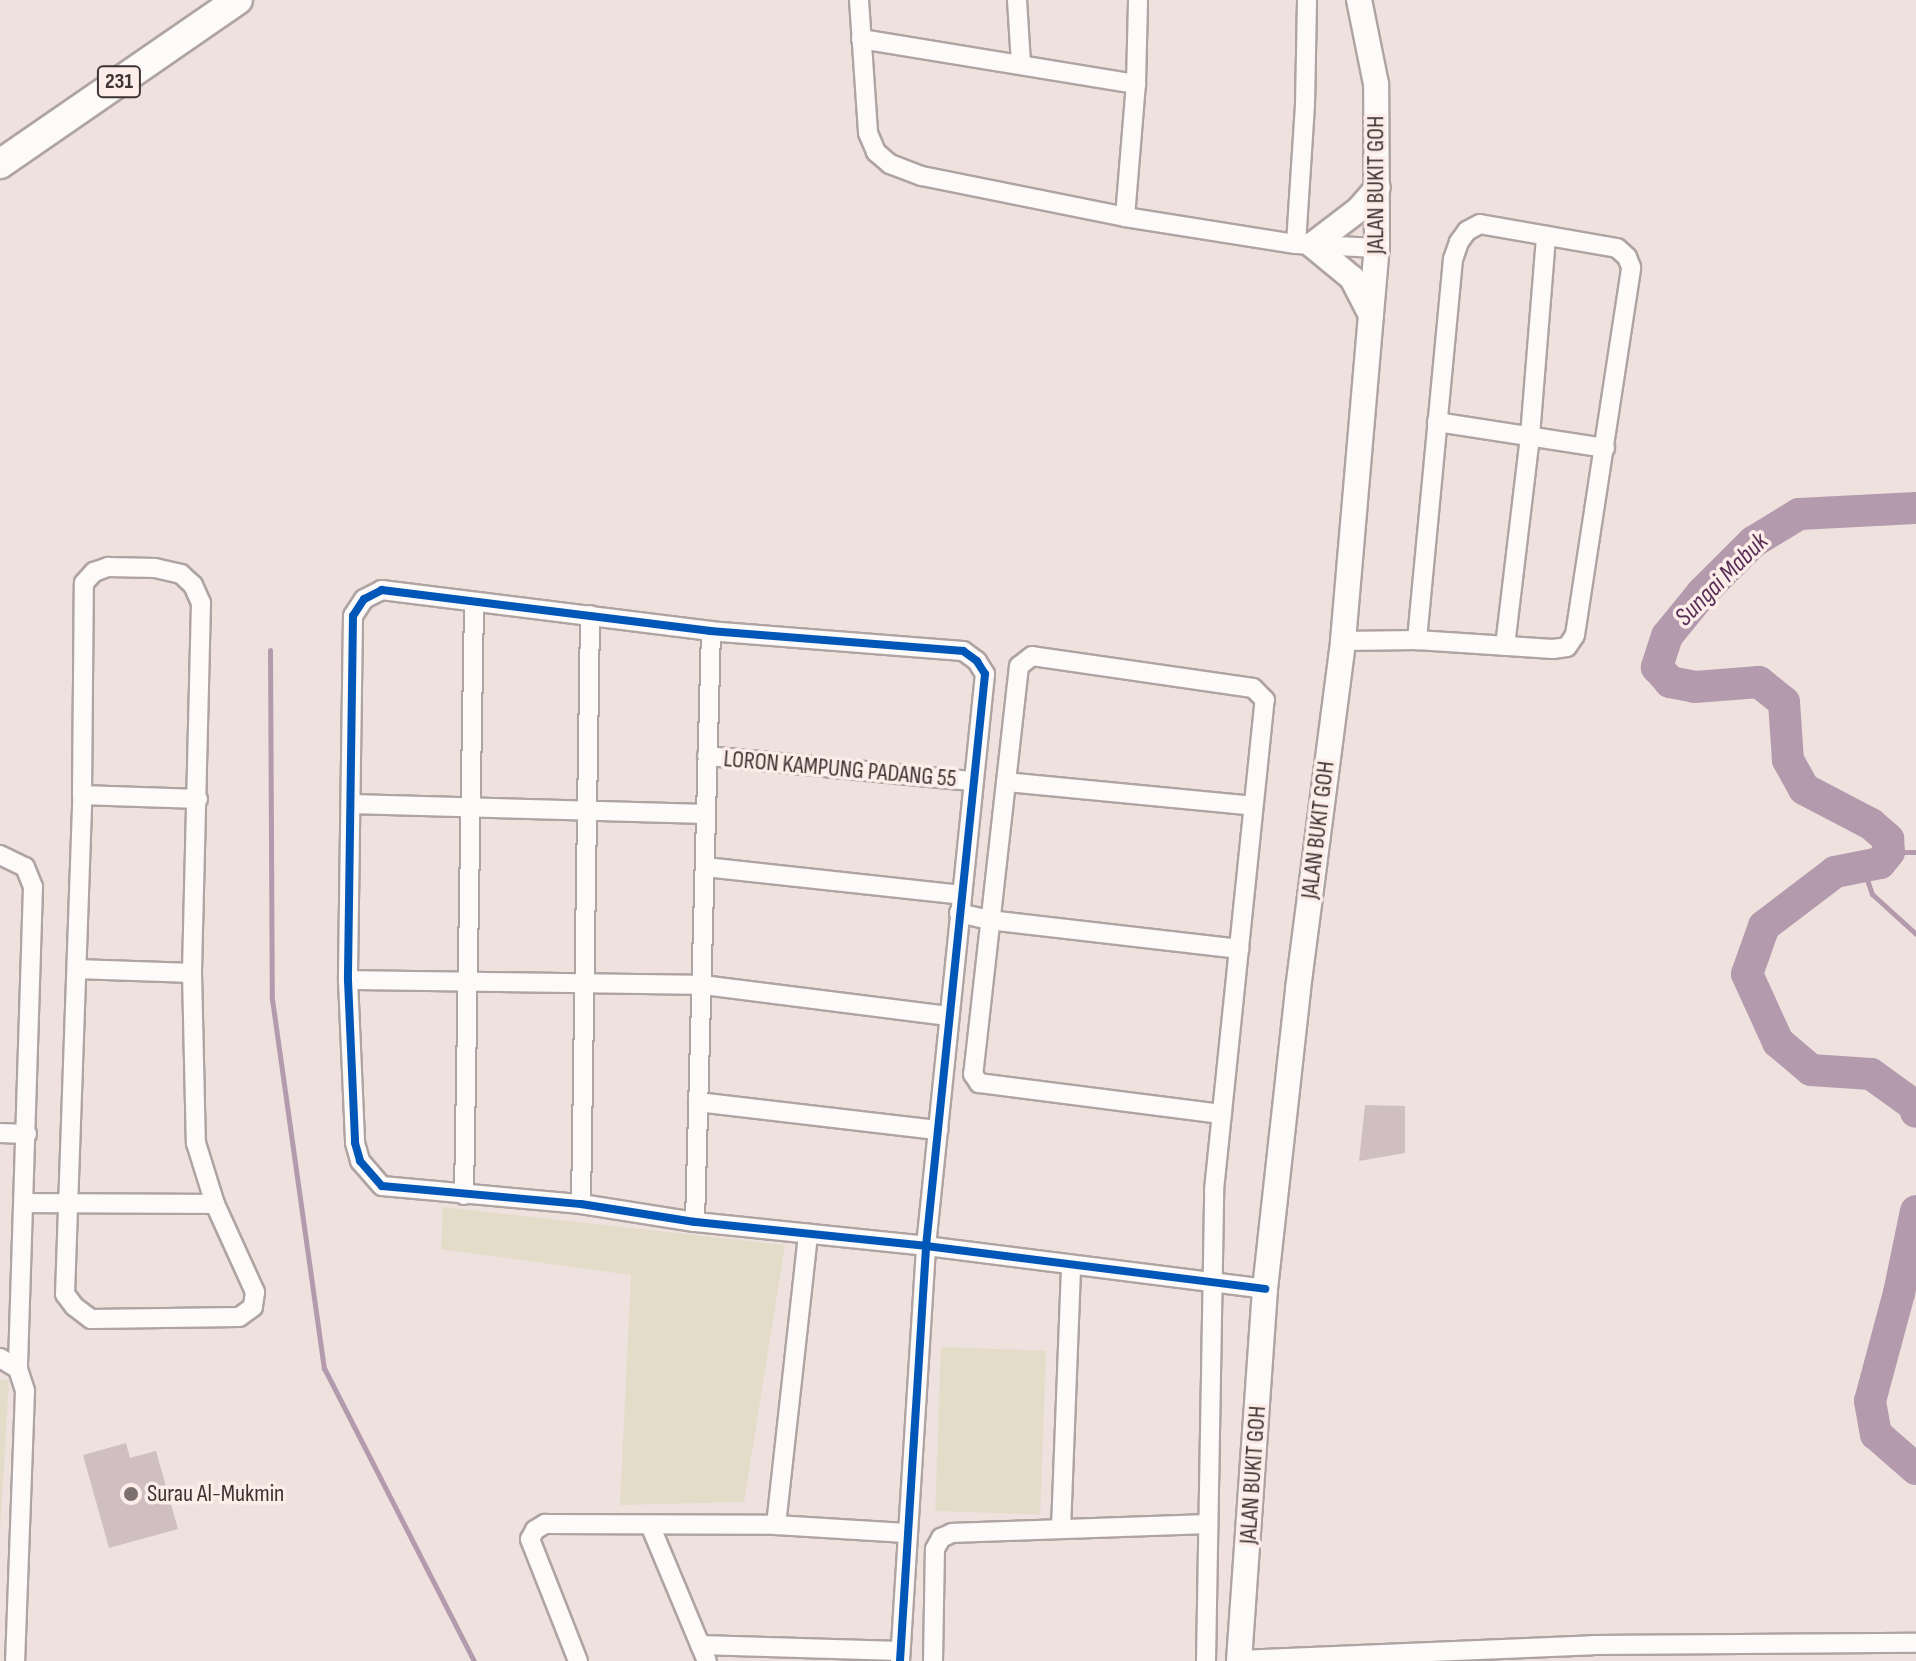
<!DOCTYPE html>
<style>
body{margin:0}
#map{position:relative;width:1916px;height:1661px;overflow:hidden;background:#efe1de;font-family:"Sofia Sans Condensed",sans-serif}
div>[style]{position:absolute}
.green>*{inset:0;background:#e3dcc9;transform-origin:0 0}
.stream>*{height:5px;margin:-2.5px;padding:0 2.5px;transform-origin:2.5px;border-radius:2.5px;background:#b39aad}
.river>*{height:32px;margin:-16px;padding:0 16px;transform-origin:16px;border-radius:16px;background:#b39aad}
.building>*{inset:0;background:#cfbfc0}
.roads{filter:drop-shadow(2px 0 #afa4a2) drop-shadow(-2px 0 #afa4a2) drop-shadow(0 2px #afa4a2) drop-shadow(0 -2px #afa4a2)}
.minor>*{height:18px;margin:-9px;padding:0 9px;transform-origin:9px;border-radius:9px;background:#fdfafa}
.secondary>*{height:24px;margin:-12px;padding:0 12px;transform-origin:12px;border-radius:12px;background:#fdfafa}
.primary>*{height:28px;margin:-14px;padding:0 14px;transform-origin:14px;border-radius:14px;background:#fdfafa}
.cycleway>*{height:8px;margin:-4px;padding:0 4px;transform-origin:4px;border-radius:4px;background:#0057b8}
.dots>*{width:22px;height:22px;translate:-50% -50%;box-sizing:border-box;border:4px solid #fdede9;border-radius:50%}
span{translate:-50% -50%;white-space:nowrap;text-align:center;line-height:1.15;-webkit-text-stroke:7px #fdede9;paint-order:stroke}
.shield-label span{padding:2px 6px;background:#fdede9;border:2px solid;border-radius:6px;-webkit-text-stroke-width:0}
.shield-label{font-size:22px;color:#3d3330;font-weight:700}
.street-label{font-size:24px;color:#3d3330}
.poi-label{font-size:24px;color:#3d3330}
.left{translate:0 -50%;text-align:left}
.water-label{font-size:26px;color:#582e58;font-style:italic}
</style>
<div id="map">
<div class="green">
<i style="clip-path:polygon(443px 1207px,785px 1245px,744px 1502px,620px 1505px,631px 1275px,441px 1249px)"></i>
<i style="left:941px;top:1347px;width:105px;height:164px;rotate:2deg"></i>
<i style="clip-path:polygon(0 1380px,9px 1380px,0 1533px)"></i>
</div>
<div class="stream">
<i style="left:270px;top:650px;width:349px;rotate:89.7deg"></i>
<i style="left:272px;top:999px;width:373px;rotate:82deg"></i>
<i style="left:324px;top:1368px;width:329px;rotate:62.9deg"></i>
<i style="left:1889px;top:852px;width:27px"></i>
<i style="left:1863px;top:868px;width:28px;rotate:71deg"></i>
<i style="left:1872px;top:894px;width:59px;rotate:42.3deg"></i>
</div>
<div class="river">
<i style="left:1916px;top:508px;width:117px;rotate:177.1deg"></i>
<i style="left:1799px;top:514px;width:54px;rotate:148.7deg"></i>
<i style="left:1753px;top:542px;width:72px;rotate:135deg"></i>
<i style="left:1702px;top:593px;width:55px;rotate:129.1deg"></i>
<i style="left:1667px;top:636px;width:33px;rotate:108deg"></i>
<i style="left:1657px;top:667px;width:20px;rotate:49deg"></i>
<i style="left:1670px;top:682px;width:25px;rotate:11deg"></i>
<i style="left:1695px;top:687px;width:64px;rotate:-4.5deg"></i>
<i style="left:1759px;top:682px;width:32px;rotate:39deg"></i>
<i style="left:1784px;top:702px;width:58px;rotate:86.1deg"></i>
<i style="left:1788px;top:760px;width:33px;rotate:61deg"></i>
<i style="left:1804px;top:789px;width:76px;rotate:27.6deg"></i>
<i style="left:1871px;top:824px;width:23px;rotate:41deg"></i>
<i style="left:1888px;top:839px;width:13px;rotate:86deg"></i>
<i style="left:1889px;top:852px;width:14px;rotate:129deg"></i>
<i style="left:1880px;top:863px;width:46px;rotate:168.7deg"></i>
<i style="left:1835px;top:872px;width:89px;rotate:142.7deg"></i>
<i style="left:1764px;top:926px;width:51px;rotate:109.5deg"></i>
<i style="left:1747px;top:974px;width:75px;rotate:65.5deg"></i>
<i style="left:1778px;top:1042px;width:43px;rotate:40.3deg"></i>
<i style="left:1811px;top:1070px;width:60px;rotate:3.8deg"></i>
<i style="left:1871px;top:1074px;width:53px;rotate:35.8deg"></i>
<i style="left:1914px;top:1105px;width:7px;rotate:74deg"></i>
<i style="left:1916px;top:1211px;width:84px;rotate:101.7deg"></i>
<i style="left:1899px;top:1293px;width:112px;rotate:105deg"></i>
<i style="left:1870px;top:1401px;width:34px;rotate:80deg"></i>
<i style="left:1876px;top:1434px;width:53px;rotate:41.2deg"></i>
</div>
<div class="building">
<i style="clip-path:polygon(1365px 1105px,1405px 1106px,1405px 1153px,1359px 1161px)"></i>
<i style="clip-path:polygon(126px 1443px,130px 1458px,156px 1451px,178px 1529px,109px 1548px,83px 1455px)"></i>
</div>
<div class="roads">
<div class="minor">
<i style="left:859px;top:0;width:133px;rotate:86.1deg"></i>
<i style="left:868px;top:133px;width:21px;rotate:67deg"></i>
<i style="left:876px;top:152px;width:18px;rotate:41deg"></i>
<i style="left:890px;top:164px;width:34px;rotate:21deg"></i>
<i style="left:922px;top:176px;width:207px;rotate:11.4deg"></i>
<i style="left:1125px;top:217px;width:173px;rotate:9deg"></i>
<i style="left:1296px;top:244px;width:81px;rotate:2.8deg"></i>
<i style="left:1017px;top:0;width:63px;rotate:86.4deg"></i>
<i style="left:861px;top:39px;width:279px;rotate:9.3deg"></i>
<i style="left:1125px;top:217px;width:133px;rotate:-85.3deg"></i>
<i style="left:1136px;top:84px;width:84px;rotate:-88.6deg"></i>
<i style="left:1296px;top:244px;width:139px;rotate:-86.3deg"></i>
<i style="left:1305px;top:105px;width:105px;rotate:-88.9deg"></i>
<i style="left:1437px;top:422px;width:170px;rotate:8.8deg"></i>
<i style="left:108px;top:567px;width:47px;rotate:1.2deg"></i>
<i style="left:155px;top:568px;width:27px;rotate:13deg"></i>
<i style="left:181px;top:574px;width:16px;rotate:43deg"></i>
<i style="left:193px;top:585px;width:20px;rotate:66deg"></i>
<i style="left:201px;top:603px;width:370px;rotate:91.4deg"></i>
<i style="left:192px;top:973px;width:170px;rotate:88.7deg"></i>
<i style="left:196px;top:1143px;width:64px;rotate:72.7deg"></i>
<i style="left:215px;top:1204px;width:97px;rotate:65.6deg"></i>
<i style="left:255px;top:1292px;width:15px;rotate:98deg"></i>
<i style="left:253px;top:1307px;width:17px;rotate:144deg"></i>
<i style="left:239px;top:1317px;width:148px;rotate:179.2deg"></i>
<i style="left:91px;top:1319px;width:21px;rotate:-143deg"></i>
<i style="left:74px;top:1306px;width:15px;rotate:-127deg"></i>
<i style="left:65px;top:1294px;width:499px;rotate:-88deg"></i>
<i style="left:82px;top:795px;width:212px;rotate:-89.5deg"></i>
<i style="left:84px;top:583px;width:15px;rotate:-48deg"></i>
<i style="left:94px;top:572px;width:15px;rotate:-20deg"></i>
<i style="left:1343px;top:641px;width:74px;rotate:-0.8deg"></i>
<i style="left:1417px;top:640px;width:136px;rotate:3.8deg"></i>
<i style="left:1553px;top:649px;width:14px;rotate:-8deg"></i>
<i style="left:1567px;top:647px;width:14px;rotate:-56deg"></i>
<i style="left:1575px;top:635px;width:372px;rotate:-81.3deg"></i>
<i style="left:1631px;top:267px;width:11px;rotate:-112deg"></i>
<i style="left:1627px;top:257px;width:13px;rotate:-138deg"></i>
<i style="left:1617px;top:248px;width:139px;rotate:-170.1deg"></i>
<i style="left:1480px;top:224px;width:15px;rotate:152deg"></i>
<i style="left:1467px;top:231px;width:14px;rotate:126deg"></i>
<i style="left:1459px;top:242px;width:18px;rotate:109deg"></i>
<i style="left:1453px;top:259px;width:383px;rotate:95.4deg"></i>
<i style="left:1505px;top:646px;width:211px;rotate:-83.2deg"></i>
<i style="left:1530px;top:436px;width:201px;rotate:-85.4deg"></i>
<i style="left:707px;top:756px;width:267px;rotate:5.4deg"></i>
<i style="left:1006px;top:782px;width:248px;rotate:5.5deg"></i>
<i style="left:82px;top:795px;width:116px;rotate:2deg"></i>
<i style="left:351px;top:804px;width:355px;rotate:1.6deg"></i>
<i style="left:0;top:855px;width:28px;rotate:26deg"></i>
<i style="left:25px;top:867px;width:22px;rotate:68deg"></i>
<i style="left:33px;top:887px;width:482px;rotate:91.8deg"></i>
<i style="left:705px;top:867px;width:258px;rotate:6.2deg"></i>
<i style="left:959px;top:913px;width:31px;rotate:13deg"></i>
<i style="left:989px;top:920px;width:252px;rotate:6.6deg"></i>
<i style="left:77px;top:969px;width:115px;rotate:2deg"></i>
<i style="left:348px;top:980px;width:355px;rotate:0.8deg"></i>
<i style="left:703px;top:985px;width:248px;rotate:7.2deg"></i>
<i style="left:698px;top:1102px;width:242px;rotate:6.7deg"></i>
<i style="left:0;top:1133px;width:27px;rotate:2deg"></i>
<i style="left:464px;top:1195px;width:592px;rotate:-89.03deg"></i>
<i style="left:25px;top:1203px;width:190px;rotate:0.3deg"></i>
<i style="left:581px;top:1204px;width:589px;rotate:-89.12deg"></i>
<i style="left:695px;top:1222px;width:591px;rotate:-88.45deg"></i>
<i style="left:0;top:1358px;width:21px;rotate:31deg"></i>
<i style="left:18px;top:1369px;width:23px;rotate:72deg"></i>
<i style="left:25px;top:1391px;width:270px;rotate:92.1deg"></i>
<i style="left:650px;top:1525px;width:147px;rotate:67.3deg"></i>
<i style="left:776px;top:1525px;width:293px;rotate:-83.7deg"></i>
<i style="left:1061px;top:1529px;width:264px;rotate:-87.8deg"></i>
<i style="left:700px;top:1645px;width:200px;rotate:1.7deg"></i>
<i style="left:1239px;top:1660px;width:354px;rotate:-2.4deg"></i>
<i style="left:1593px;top:1645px;width:323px;rotate:-0.4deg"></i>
<i style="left:578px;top:1661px;width:131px;rotate:-111.5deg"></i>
<i style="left:530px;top:1539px;width:10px;rotate:-61deg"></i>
<i style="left:535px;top:1530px;width:12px;rotate:-31deg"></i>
<i style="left:545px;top:1524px;width:231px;rotate:0.2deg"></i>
<i style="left:776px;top:1525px;width:130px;rotate:3.5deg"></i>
<i style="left:900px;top:1661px;width:416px;rotate:-86.4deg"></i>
<i style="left:926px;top:1246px;width:575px;rotate:-84.11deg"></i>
<i style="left:985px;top:674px;width:15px;rotate:-122deg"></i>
<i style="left:977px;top:661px;width:17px;rotate:-144deg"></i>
<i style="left:963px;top:651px;width:253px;rotate:-175.5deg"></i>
<i style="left:711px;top:631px;width:332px;rotate:-172.9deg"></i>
<i style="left:382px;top:590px;width:20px;rotate:153deg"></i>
<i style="left:364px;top:599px;width:20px;rotate:123deg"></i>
<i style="left:353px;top:616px;width:364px;rotate:90.8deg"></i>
<i style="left:348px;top:980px;width:163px;rotate:87.5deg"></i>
<i style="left:355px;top:1143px;width:19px;rotate:74deg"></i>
<i style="left:360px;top:1161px;width:33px;rotate:49deg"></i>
<i style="left:382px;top:1186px;width:200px;rotate:5.2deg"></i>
<i style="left:581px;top:1204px;width:115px;rotate:9deg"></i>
<i style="left:695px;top:1222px;width:232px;rotate:5.9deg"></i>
<i style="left:926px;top:1246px;width:342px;rotate:7.2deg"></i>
<i style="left:933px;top:1661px;width:112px;rotate:-89deg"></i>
<i style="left:935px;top:1549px;width:13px;rotate:-61deg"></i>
<i style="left:941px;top:1538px;width:12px;rotate:-24deg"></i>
<i style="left:952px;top:1533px;width:255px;rotate:-2deg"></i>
<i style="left:1206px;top:1661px;width:471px;rotate:-89deg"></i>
<i style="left:1214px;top:1190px;width:493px;rotate:-84.1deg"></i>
<i style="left:1265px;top:700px;width:17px;rotate:-135deg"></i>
<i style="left:1253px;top:688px;width:223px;rotate:-171.8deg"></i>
<i style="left:1032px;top:656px;width:16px;rotate:142deg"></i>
<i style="left:1019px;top:666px;width:411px;rotate:96.4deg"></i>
<i style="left:973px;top:1074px;width:11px;rotate:56deg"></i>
<i style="left:979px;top:1083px;width:245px;rotate:7.3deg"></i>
</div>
<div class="secondary">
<i style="left:1371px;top:315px;width:42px;rotate:-117.2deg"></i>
<i style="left:1352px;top:278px;width:52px;rotate:-140.5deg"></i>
<i style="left:1312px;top:245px;width:58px;rotate:-37.3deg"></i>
<i style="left:1358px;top:210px;width:30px;rotate:-49deg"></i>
<i style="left:1239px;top:1661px;width:373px;rotate:-86deg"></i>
<i style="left:1265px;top:1289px;width:302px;rotate:-83.7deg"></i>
<i style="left:1298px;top:989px;width:351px;rotate:-82.6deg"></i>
<i style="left:1343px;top:641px;width:394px;rotate:-85.1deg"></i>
<i style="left:1377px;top:248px;width:164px;rotate:-90.3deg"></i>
<i style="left:1376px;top:84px;width:86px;rotate:-101.4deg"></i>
</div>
<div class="primary">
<i style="left:0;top:164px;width:289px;rotate:-34.6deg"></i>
</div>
</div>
<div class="cycleway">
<i style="left:900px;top:1661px;width:416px;rotate:-86.4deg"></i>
<i style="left:926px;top:1246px;width:575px;rotate:-84.11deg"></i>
<i style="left:985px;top:674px;width:15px;rotate:-122deg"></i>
<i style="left:977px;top:661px;width:17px;rotate:-144deg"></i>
<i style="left:963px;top:651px;width:253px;rotate:-175.5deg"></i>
<i style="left:711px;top:631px;width:332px;rotate:-172.9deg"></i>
<i style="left:382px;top:590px;width:20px;rotate:153deg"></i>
<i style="left:364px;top:599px;width:20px;rotate:123deg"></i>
<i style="left:353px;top:616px;width:364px;rotate:90.8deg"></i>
<i style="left:348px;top:980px;width:163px;rotate:87.5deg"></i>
<i style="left:355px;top:1143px;width:19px;rotate:74deg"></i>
<i style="left:360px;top:1161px;width:33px;rotate:49deg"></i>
<i style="left:382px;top:1186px;width:200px;rotate:5.2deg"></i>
<i style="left:581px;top:1204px;width:115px;rotate:9deg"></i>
<i style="left:695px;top:1222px;width:232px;rotate:5.9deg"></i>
<i style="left:926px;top:1246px;width:342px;rotate:7.2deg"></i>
</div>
<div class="dots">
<i style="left:131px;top:1494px;background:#7b706d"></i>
</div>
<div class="shield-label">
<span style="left:119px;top:82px">231</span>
</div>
<div class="street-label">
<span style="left:1376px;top:185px;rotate:-90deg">JALAN BUKIT GOH</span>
<span style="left:840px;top:769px;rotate:5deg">LORON KAMPUNG PADANG 55</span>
<span style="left:1318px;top:830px;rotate:-83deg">JALAN BUKIT GOH</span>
<span style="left:1253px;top:1475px;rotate:-86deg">JALAN BUKIT GOH</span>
</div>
<div class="poi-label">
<span class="left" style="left:147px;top:1494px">Surau Al-Mukmin</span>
</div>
<div class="water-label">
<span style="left:1722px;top:580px;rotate:-45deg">Sungai Mabuk</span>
</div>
</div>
